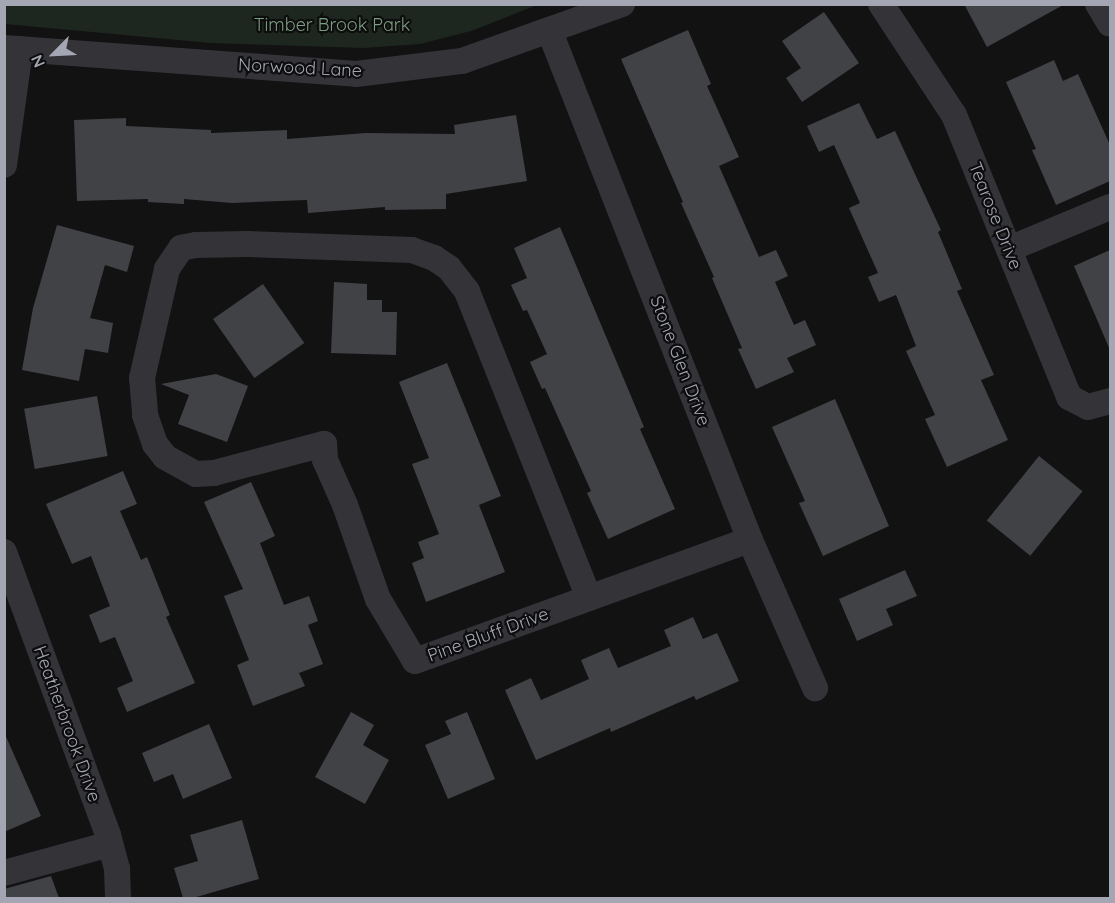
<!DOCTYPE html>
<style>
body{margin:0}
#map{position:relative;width:1115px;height:903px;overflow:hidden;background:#121213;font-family:Quicksand,sans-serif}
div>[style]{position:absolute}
.green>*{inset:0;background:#1e2620}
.building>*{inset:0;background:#414246;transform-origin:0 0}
.minor>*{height:26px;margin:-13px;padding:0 13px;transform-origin:13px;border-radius:13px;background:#333338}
span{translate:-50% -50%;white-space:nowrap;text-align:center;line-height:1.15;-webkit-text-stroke:4.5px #0d0d0e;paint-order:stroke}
.park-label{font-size:18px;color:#7c9d81}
.street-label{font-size:18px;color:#a4a7b3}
.frame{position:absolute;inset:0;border:6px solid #a4a7b3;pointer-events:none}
.north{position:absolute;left:24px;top:24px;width:60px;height:60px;-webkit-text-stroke:4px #0d0d0e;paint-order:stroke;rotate:246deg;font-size:16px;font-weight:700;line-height:24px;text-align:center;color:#a4a7b3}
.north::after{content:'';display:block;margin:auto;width:21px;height:27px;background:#a4a7b3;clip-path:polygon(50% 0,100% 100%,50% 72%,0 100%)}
</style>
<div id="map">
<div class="green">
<i style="clip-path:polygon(4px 5px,5px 4px,537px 5px,471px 31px,420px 44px,363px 48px,211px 43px,5px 24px)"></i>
</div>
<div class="building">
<i style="clip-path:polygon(964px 4px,1065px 4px,987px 47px)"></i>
<i style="clip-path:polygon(824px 12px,859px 63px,802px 102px,786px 78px,801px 68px,782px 41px)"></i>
<i style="clip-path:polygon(688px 30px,711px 84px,707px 86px,739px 157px,719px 166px,759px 257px,776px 250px,788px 276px,775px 282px,794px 325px,805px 320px,816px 345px,787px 358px,794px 372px,756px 389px,738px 349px,742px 348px,712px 278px,714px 277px,681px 203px,683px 202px,621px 59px)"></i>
<i style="clip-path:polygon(1054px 60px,1063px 81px,1078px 74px,1110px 145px,1110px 181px,1056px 205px,1032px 150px,1036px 149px,1006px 82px)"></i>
<i style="clip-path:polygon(859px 103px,877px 139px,895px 131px,941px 230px,938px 232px,962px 289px,957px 291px,994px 375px,981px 380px,1008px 440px,947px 467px,925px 419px,935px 415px,906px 351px,916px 346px,896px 295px,879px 302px,868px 277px,878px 273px,849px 208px,860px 203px,834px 145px,819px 152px,807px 126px)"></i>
<i style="clip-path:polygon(516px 115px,527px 181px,446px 194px,446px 209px,385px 210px,385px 207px,308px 213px,307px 200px,232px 203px,184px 199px,184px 204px,148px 202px,148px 199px,77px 201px,74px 120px,126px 118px,126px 126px,211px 130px,211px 133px,287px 130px,287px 139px,366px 133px,455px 134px,454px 125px)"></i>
<i style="clip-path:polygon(57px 225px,134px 246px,127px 272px,105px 265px,90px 318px,113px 323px,108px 353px,85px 349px,79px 381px,22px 370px,33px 308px)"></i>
<i style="clip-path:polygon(560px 227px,644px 427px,640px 429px,675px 509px,608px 539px,587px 493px,591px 491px,545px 388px,542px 389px,530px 362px,547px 354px,527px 310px,523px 311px,511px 285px,527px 278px,514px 248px)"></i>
<i style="clip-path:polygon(1110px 250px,1110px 350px,1074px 266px)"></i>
<i style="clip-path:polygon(334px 282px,367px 284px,367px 300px,382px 300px,382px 312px,397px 312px,396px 355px,331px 353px)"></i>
<i style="left:263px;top:284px;width:72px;height:61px;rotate:55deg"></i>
<i style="clip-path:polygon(447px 363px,501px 496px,479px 505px,505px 572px,426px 602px,412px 563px,424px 558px,418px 542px,439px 534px,412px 464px,429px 458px,399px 382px)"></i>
<i style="clip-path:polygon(216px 374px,248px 386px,227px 442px,178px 424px,189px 395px,161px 384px)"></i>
<i style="left:97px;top:396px;width:61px;height:74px;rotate:80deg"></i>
<i style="clip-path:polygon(835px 399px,889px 526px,823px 556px,799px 503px,805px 501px,772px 427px)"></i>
<i style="left:1039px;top:456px;width:56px;height:83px;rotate:39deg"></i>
<i style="clip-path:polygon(123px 471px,137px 504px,120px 511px,141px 560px,147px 557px,170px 615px,166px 617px,195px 683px,127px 712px,117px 688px,133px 681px,115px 637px,100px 643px,89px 615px,110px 606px,91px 556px,72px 564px,46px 504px)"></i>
<i style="clip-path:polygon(251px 482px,275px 536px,260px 543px,284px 605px,309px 596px,318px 621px,308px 625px,323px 664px,299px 673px,305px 686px,253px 706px,237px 665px,249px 660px,224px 596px,243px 589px,204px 502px)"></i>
<i style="clip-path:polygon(905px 570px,917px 596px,886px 609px,893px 625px,857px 641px,839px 599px)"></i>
<i style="clip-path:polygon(693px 617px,703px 639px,717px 633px,739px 681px,696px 700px,694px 696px,611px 732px,610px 728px,536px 760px,505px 690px,531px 678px,541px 700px,589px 679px,581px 660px,609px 648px,618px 668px,671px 646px,664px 630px)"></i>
<i style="clip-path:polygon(351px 712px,374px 725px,363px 745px,389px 760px,365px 804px,315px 777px)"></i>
<i style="clip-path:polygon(467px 712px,495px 779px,448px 799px,425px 745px,451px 734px,445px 721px)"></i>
<i style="clip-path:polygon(209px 724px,232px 778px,183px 799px,173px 774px,154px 782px,142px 753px)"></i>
<i style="clip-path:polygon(4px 732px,41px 816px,4px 832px)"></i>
<i style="clip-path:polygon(242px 820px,259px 879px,193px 898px,183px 898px,174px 868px,198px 861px,190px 835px)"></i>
<i style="clip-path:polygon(51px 876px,59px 898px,4px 898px,4px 889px)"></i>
</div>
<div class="minor">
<i style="left:881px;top:4px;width:133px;rotate:56.7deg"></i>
<i style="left:954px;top:115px;width:305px;rotate:67.8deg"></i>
<i style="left:1069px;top:397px;width:21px;rotate:28deg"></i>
<i style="left:1088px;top:407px;width:23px;rotate:-15deg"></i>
<i style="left:1098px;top:4px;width:23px;rotate:59deg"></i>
<i style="left:550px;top:32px;width:546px;rotate:68.51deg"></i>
<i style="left:750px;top:540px;width:162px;rotate:66.3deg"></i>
<i style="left:4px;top:48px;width:353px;rotate:4.2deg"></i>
<i style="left:356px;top:74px;width:107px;rotate:-7deg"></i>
<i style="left:462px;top:61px;width:170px;rotate:-19.6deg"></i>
<i style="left:4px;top:165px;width:117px;rotate:-82.1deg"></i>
<i style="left:1009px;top:249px;width:109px;rotate:-22.6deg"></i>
<i style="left:4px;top:552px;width:302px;rotate:69.8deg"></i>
<i style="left:108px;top:835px;width:35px;rotate:75deg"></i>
<i style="left:117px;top:869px;width:29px;rotate:88deg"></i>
<i style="left:589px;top:598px;width:330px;rotate:-111.7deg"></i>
<i style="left:467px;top:291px;width:29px;rotate:-128deg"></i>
<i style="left:449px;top:268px;width:18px;rotate:-146deg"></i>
<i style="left:434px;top:258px;width:23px;rotate:-160deg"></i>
<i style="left:412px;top:250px;width:165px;rotate:-177.9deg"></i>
<i style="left:247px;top:244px;width:51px;rotate:178.9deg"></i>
<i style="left:196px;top:245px;width:15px;rotate:169deg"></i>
<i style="left:181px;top:248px;width:25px;rotate:124deg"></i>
<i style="left:167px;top:269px;width:112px;rotate:102.9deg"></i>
<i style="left:142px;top:378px;width:37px;rotate:85deg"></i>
<i style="left:145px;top:415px;width:31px;rotate:71deg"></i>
<i style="left:155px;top:444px;width:16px;rotate:52deg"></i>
<i style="left:165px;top:457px;width:35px;rotate:29deg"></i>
<i style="left:196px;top:474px;width:18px;rotate:-3deg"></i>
<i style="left:214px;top:473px;width:114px;rotate:-14.8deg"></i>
<i style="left:324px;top:444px;width:16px;rotate:86deg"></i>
<i style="left:325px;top:460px;width:49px;rotate:66deg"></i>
<i style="left:345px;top:505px;width:100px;rotate:70.7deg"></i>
<i style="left:378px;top:599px;width:72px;rotate:59.2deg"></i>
<i style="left:415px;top:661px;width:356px;rotate:-19.9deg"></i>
<i style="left:4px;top:873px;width:110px;rotate:-15.3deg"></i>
</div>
<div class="park-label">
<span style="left:332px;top:25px">Timber Brook Park</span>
</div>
<div class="street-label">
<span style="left:300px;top:68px;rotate:3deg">Norwood Lane</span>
<span style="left:995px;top:216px;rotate:68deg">Tearose Drive</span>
<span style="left:680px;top:361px;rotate:69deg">Stone Glen Drive</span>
<span style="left:488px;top:635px;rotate:-20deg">Pine Bluff Drive</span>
<span style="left:67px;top:724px;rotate:70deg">Heatherbrook Drive</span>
</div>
<div class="frame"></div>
<div class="north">N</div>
</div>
